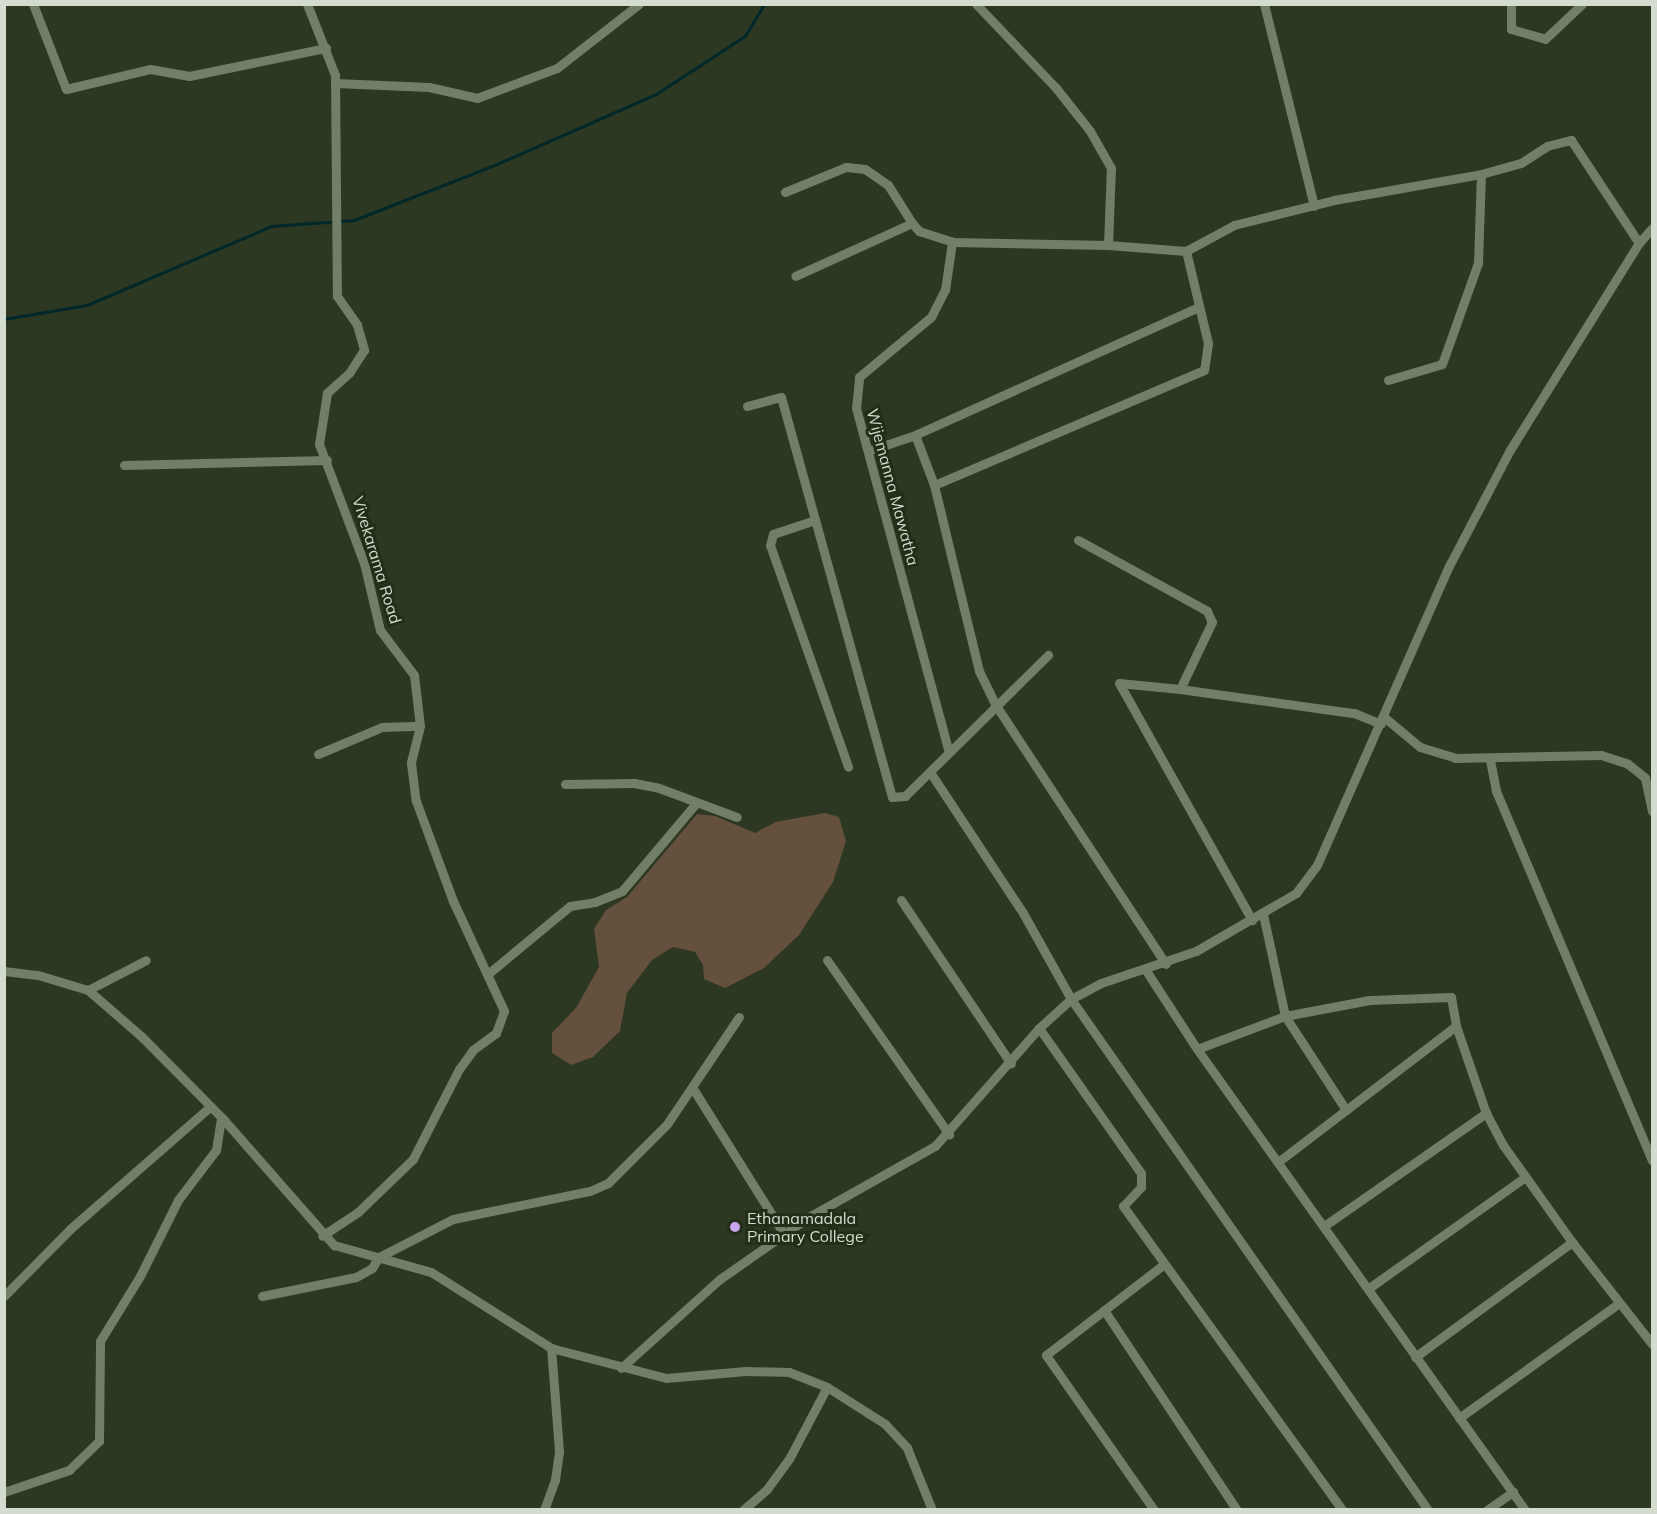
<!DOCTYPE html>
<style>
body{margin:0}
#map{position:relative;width:1657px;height:1514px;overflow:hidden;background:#2c3822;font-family:Mulish,sans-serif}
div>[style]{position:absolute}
.green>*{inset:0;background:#65503d}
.stream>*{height:3px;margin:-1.5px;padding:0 1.5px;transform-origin:1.5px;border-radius:1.5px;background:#00272a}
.minor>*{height:9px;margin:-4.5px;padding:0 4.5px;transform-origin:4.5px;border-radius:4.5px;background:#717f66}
.dots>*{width:16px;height:16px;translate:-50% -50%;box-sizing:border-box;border:3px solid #222e18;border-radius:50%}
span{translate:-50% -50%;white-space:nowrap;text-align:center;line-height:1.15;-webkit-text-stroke:6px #222e18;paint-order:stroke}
.street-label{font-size:16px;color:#d4dccf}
.poi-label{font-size:16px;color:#d4dccf}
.left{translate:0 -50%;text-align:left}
.frame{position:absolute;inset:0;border:6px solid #d4dccf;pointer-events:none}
</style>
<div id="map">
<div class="green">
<i style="clip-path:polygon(825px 813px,839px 817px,846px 841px,833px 882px,799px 935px,764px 968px,725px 988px,704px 979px,703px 965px,695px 952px,673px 947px,652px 960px,627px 993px,620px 1031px,593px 1057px,571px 1065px,552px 1053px,552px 1033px,576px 1008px,599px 967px,594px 929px,606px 910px,627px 897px,697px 814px,715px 816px,755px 833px,776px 822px)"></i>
</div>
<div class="stream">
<i style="left:4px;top:319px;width:84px;rotate:-9.6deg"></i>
<i style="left:87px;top:305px;width:200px;rotate:-23.2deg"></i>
<i style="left:271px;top:226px;width:83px;rotate:-4.1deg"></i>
<i style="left:354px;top:220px;width:154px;rotate:-21.4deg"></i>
<i style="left:497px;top:164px;width:174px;rotate:-23.8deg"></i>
<i style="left:656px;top:94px;width:106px;rotate:-33.1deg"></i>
<i style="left:745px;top:36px;width:37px;rotate:-59deg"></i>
</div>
<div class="minor">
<i style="left:33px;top:4px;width:91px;rotate:68.8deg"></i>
<i style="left:66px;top:89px;width:86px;rotate:-13.4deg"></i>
<i style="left:150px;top:69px;width:40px;rotate:10deg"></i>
<i style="left:189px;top:76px;width:140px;rotate:-11.6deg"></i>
<i style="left:307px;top:4px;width:76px;rotate:68.5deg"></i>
<i style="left:335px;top:75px;width:221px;rotate:89.5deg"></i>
<i style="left:337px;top:296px;width:35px;rotate:55deg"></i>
<i style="left:357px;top:325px;width:26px;rotate:74deg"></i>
<i style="left:364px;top:350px;width:27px;rotate:123deg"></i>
<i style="left:349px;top:373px;width:30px;rotate:138deg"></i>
<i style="left:327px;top:393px;width:52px;rotate:98.9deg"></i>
<i style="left:319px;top:444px;width:127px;rotate:69.3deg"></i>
<i style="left:364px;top:563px;width:69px;rotate:76.6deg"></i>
<i style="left:380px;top:630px;width:56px;rotate:52.9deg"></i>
<i style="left:414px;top:675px;width:51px;rotate:83.3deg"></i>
<i style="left:420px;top:726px;width:38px;rotate:104deg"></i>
<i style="left:411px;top:763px;width:38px;rotate:83deg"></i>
<i style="left:416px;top:801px;width:107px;rotate:69.7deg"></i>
<i style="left:453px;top:901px;width:121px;rotate:65.1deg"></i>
<i style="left:504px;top:1011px;width:23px;rotate:110deg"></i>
<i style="left:496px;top:1033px;width:29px;rotate:144deg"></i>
<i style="left:473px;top:1050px;width:24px;rotate:126deg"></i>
<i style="left:459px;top:1069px;width:101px;rotate:117.1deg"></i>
<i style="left:413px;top:1159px;width:76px;rotate:136.1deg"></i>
<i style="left:358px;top:1212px;width:43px;rotate:146.3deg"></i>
<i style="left:1264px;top:4px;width:208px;rotate:76.1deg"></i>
<i style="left:1511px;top:4px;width:25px;rotate:90deg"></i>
<i style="left:1511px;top:29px;width:35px;rotate:16deg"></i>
<i style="left:1545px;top:39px;width:51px;rotate:-43.4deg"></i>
<i style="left:335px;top:83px;width:94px;rotate:2.4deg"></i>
<i style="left:429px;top:87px;width:49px;rotate:12.9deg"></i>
<i style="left:477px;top:98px;width:85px;rotate:-20.6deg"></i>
<i style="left:557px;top:68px;width:104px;rotate:-38deg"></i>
<i style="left:785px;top:192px;width:66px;rotate:-22.3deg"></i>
<i style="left:846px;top:167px;width:19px;rotate:6deg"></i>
<i style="left:865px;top:169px;width:28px;rotate:35deg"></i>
<i style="left:888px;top:185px;width:45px;rotate:57.7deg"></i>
<i style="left:912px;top:223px;width:128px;rotate:155.6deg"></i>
<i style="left:912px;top:223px;width:11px;rotate:49deg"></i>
<i style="left:919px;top:231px;width:35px;rotate:18deg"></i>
<i style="left:1108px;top:245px;width:78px;rotate:4.4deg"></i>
<i style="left:1186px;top:251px;width:95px;rotate:76.6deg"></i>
<i style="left:1208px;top:343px;width:27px;rotate:98deg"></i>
<i style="left:1204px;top:370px;width:293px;rotate:156.9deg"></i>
<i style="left:934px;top:485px;width:191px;rotate:76.4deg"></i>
<i style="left:979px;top:671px;width:37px;rotate:64deg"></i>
<i style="left:995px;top:704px;width:311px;rotate:56.7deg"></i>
<i style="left:1186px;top:251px;width:55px;rotate:-28.4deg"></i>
<i style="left:1234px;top:225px;width:103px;rotate:-14deg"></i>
<i style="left:1334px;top:200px;width:149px;rotate:-10deg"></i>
<i style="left:1481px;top:174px;width:41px;rotate:-15.4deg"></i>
<i style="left:1521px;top:163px;width:31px;rotate:-33deg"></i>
<i style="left:1547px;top:146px;width:25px;rotate:-14deg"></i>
<i style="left:1571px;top:140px;width:123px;rotate:56.6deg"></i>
<i style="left:1388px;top:380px;width:56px;rotate:-16.5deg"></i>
<i style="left:1442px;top:364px;width:107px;rotate:-70.4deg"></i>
<i style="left:1478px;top:263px;width:89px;rotate:-88.1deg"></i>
<i style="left:747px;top:406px;width:35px;rotate:-15deg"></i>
<i style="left:781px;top:397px;width:415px;rotate:74.5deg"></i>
<i style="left:892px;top:797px;width:13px;rotate:-4deg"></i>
<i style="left:905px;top:796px;width:201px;rotate:-44.6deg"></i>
<i style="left:868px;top:451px;width:50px;rotate:-18.8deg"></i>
<i style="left:124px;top:465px;width:203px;rotate:-1.4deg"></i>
<i style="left:934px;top:485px;width:53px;rotate:-110.8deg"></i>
<i style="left:915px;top:435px;width:312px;rotate:-24.3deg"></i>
<i style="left:815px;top:520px;width:44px;rotate:161.6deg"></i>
<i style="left:773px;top:534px;width:11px;rotate:105deg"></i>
<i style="left:770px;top:545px;width:235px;rotate:70.6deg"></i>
<i style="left:1078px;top:540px;width:147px;rotate:28.8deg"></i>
<i style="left:1207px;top:611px;width:12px;rotate:66deg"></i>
<i style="left:1212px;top:622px;width:74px;rotate:115.5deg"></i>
<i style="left:1180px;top:689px;width:61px;rotate:-174.4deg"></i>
<i style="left:1119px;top:683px;width:272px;rotate:60.7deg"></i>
<i style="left:1180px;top:689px;width:176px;rotate:7.9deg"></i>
<i style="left:1354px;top:713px;width:29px;rotate:22deg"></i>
<i style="left:1384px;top:717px;width:47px;rotate:39.8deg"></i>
<i style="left:1420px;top:747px;width:37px;rotate:17deg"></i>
<i style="left:1455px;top:758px;width:146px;rotate:-1.2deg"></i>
<i style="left:1601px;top:755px;width:28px;rotate:18deg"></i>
<i style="left:1628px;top:764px;width:22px;rotate:39deg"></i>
<i style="left:1645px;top:778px;width:34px;rotate:78deg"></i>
<i style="left:948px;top:749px;width:353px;rotate:-105.1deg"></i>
<i style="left:856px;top:408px;width:31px;rotate:-84deg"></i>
<i style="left:859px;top:377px;width:94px;rotate:-39.8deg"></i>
<i style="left:931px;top:317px;width:30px;rotate:-63deg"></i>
<i style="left:945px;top:290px;width:49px;rotate:-81.7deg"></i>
<i style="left:952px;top:242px;width:156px;rotate:1.1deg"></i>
<i style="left:1108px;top:245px;width:77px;rotate:-87.8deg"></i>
<i style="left:1111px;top:168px;width:43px;rotate:-119.6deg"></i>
<i style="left:1090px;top:131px;width:55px;rotate:-128.3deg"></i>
<i style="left:1056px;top:88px;width:116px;rotate:-133.6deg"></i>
<i style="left:318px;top:754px;width:69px;rotate:-22.9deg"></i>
<i style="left:382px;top:727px;width:38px;rotate:-2deg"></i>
<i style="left:1490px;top:760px;width:32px;rotate:79deg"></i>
<i style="left:1496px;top:791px;width:401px;rotate:67.1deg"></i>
<i style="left:930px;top:772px;width:169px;rotate:56.6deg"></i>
<i style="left:1023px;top:913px;width:98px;rotate:60.8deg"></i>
<i style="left:1071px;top:999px;width:623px;rotate:55.06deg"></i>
<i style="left:565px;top:784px;width:69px;rotate:-0.8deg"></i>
<i style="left:634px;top:783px;width:25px;rotate:11deg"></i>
<i style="left:659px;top:788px;width:83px;rotate:20.4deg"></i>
<i style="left:901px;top:900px;width:197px;rotate:56.1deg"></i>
<i style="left:827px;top:960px;width:213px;rotate:55deg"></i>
<i style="left:1145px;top:969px;width:95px;rotate:57deg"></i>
<i style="left:1197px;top:1049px;width:566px;rotate:54.57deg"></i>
<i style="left:4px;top:971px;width:34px;rotate:7deg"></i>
<i style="left:38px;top:975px;width:52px;rotate:16.7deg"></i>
<i style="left:88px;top:990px;width:72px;rotate:41deg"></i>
<i style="left:142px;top:1037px;width:117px;rotate:45.3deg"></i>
<i style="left:224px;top:1120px;width:167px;rotate:48.7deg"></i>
<i style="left:334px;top:1245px;width:101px;rotate:15.6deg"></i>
<i style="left:431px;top:1272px;width:142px;rotate:32.3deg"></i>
<i style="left:551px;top:1348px;width:119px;rotate:14.6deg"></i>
<i style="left:666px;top:1378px;width:80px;rotate:-5deg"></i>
<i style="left:746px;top:1371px;width:43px;rotate:1.3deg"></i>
<i style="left:789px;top:1372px;width:41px;rotate:21.5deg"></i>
<i style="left:827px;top:1387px;width:69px;rotate:32.5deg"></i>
<i style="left:885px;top:1424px;width:33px;rotate:47deg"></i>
<i style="left:907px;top:1448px;width:67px;rotate:68deg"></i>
<i style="left:489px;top:973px;width:105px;rotate:-39.6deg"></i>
<i style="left:570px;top:906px;width:25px;rotate:-9deg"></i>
<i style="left:595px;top:902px;width:29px;rotate:-22deg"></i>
<i style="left:622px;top:891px;width:115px;rotate:-49.9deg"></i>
<i style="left:88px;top:990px;width:65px;rotate:-27.3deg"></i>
<i style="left:1039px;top:1028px;width:177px;rotate:54.9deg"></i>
<i style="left:1141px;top:1173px;width:14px;rotate:90deg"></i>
<i style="left:1141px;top:1187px;width:26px;rotate:133deg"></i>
<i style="left:1123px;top:1206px;width:375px;rotate:54.2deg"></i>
<i style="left:1197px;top:1049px;width:94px;rotate:-20.6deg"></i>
<i style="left:1285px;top:1016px;width:104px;rotate:-102.2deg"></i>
<i style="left:692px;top:1087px;width:173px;rotate:58deg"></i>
<i style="left:1346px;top:1110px;width:112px;rotate:-123deg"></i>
<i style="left:1285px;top:1016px;width:86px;rotate:-10.7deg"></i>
<i style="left:1370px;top:1000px;width:81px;rotate:-2.1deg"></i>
<i style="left:1451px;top:997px;width:29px;rotate:80deg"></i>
<i style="left:1456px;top:1026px;width:92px;rotate:71deg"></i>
<i style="left:1486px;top:1113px;width:36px;rotate:62deg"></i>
<i style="left:1503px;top:1145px;width:119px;rotate:54.6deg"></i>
<i style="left:1572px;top:1242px;width:130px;rotate:51.9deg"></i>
<i style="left:1278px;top:1162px;width:224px;rotate:-37.4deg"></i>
<i style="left:1324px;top:1226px;width:198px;rotate:-34.9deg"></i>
<i style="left:1369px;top:1288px;width:191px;rotate:-35.4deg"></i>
<i style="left:4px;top:1296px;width:94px;rotate:-45.4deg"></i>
<i style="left:70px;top:1229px;width:186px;rotate:-41.1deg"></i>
<i style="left:262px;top:1296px;width:96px;rotate:-11.4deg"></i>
<i style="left:356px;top:1277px;width:18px;rotate:-29deg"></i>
<i style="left:372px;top:1268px;width:13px;rotate:-58deg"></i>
<i style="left:379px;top:1257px;width:83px;rotate:-27.2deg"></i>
<i style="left:453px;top:1219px;width:140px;rotate:-11.6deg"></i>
<i style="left:590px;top:1191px;width:20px;rotate:-24deg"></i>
<i style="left:608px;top:1183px;width:83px;rotate:-45deg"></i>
<i style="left:667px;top:1124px;width:129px;rotate:-56.1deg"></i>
<i style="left:1104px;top:1310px;width:240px;rotate:56.4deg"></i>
<i style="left:1415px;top:1357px;width:195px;rotate:-36.2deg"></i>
<i style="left:621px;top:1368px;width:133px;rotate:-42deg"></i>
<i style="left:720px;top:1279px;width:106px;rotate:-35deg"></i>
<i style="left:807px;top:1218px;width:147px;rotate:-29.4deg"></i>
<i style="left:935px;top:1146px;width:157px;rotate:-48.6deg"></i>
<i style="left:1039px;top:1028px;width:43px;rotate:-42.2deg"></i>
<i style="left:1071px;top:999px;width:34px;rotate:-28deg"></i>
<i style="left:1101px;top:983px;width:100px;rotate:-18.6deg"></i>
<i style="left:1196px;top:951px;width:116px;rotate:-30.1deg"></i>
<i style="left:1296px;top:893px;width:35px;rotate:-53deg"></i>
<i style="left:1317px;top:865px;width:327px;rotate:-66.2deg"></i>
<i style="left:1449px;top:566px;width:131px;rotate:-62.3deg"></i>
<i style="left:1510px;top:450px;width:244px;rotate:-58.1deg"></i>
<i style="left:1639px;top:243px;width:20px;rotate:-49deg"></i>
<i style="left:1459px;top:1418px;width:197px;rotate:-35.7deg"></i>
<i style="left:4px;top:1492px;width:69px;rotate:-18.7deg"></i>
<i style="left:69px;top:1470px;width:42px;rotate:-44deg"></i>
<i style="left:99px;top:1441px;width:100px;rotate:-89.4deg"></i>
<i style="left:100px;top:1341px;width:76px;rotate:-58.4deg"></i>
<i style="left:140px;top:1276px;width:85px;rotate:-63.4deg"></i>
<i style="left:178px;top:1200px;width:63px;rotate:-52.8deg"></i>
<i style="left:216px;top:1150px;width:33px;rotate:-81deg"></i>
<i style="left:544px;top:1510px;width:32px;rotate:-70deg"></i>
<i style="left:555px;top:1480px;width:29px;rotate:-82deg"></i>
<i style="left:559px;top:1451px;width:103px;rotate:-94.4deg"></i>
<i style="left:743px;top:1510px;width:32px;rotate:-41deg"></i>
<i style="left:767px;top:1489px;width:37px;rotate:-54deg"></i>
<i style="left:789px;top:1459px;width:81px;rotate:-62.2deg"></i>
<i style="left:1154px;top:1510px;width:189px;rotate:-124.9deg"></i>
<i style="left:1046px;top:1355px;width:149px;rotate:-37.6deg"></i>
<i style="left:1487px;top:1510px;width:32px;rotate:-35deg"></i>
</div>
<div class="dots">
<i style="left:735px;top:1227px;background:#c9a5ee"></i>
</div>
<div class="street-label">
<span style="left:893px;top:487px;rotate:75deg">Wijemanna Mawatha</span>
<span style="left:377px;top:560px;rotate:73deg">Vivekarama Road</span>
</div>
<div class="poi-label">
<span class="left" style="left:747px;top:1227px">Ethanamadala<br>Primary College</span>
</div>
<div class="frame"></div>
</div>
